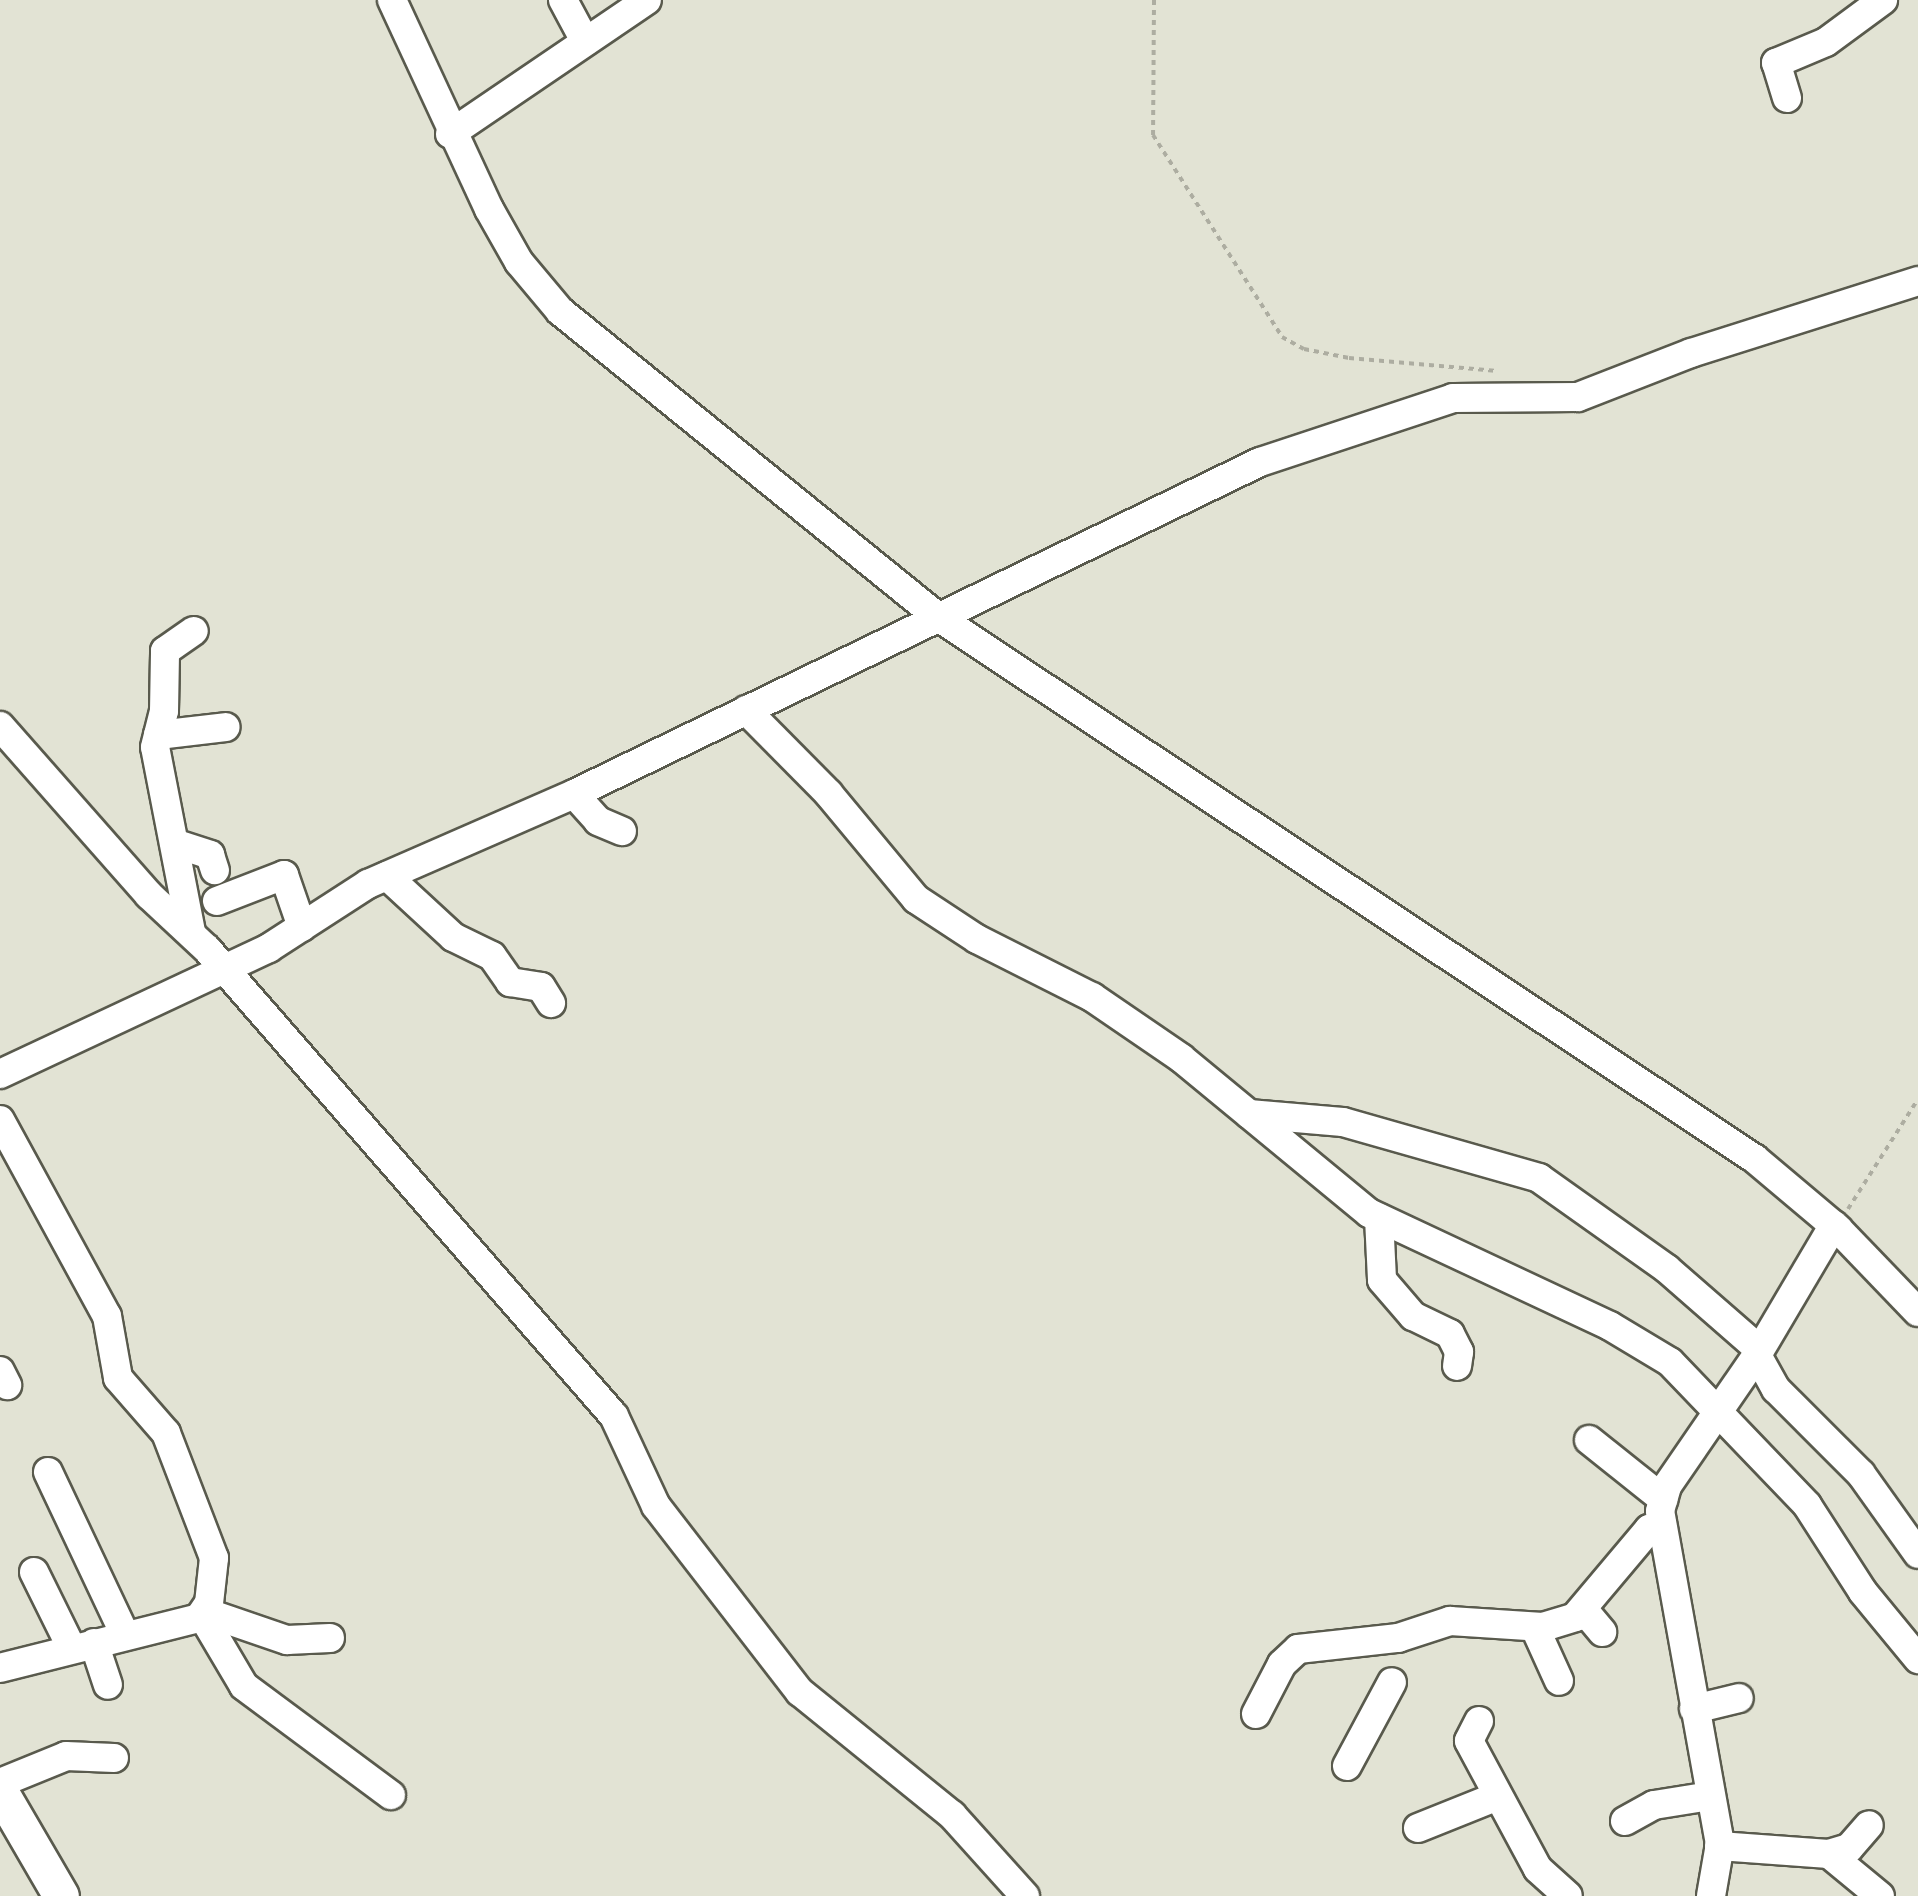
<!DOCTYPE html>
<style>
body{margin:0}
#map{position:relative;width:1918px;height:1896px;overflow:hidden;background:#e2e3d4;font-family:"Libre Baskerville",serif}
div>[style]{position:absolute}
.path>*{height:4px;margin-top:-2px;transform-origin:0;background:repeating-linear-gradient(90deg,#adada1 0 5px,transparent 0 10px)}
.roads{filter:drop-shadow(2px 0 #595a4d) drop-shadow(-2px 0 #595a4d) drop-shadow(0 2px #595a4d) drop-shadow(0 -2px #595a4d)}
.minor>*{height:28px;margin:-14px;padding:0 14px;transform-origin:14px;border-radius:14px;background:#fff}
.major>*{height:35px;margin:-17.5px;padding:0 17.5px;transform-origin:17.5px;border-radius:17.5px;background:#fff}
span{translate:-50% -50%;white-space:nowrap;text-align:center;line-height:1.15;-webkit-text-stroke:10px #e2e3d4;paint-order:stroke}
</style>
<div id="map">
<div class="path">
<i style="left:1154px;top:0;width:135px;rotate:90.4deg"></i>
<i style="left:1153px;top:135px;width:240px;rotate:57.4deg"></i>
<i style="left:1282px;top:337px;width:25px;rotate:29deg"></i>
<i style="left:1304px;top:349px;width:46px;rotate:11.3deg"></i>
<i style="left:1349px;top:358px;width:149px;rotate:5deg"></i>
<i style="left:1848px;top:1209px;width:130px;rotate:-57.5deg"></i>
</div>
<div class="roads">
<div class="minor">
<i style="left:392px;top:0;width:230px;rotate:65.1deg"></i>
<i style="left:489px;top:209px;width:61px;rotate:60.5deg"></i>
<i style="left:519px;top:262px;width:64px;rotate:50.1deg"></i>
<i style="left:560px;top:311px;width:486px;rotate:39deg"></i>
<i style="left:938px;top:617px;width:980px;rotate:33.56deg"></i>
<i style="left:1755px;top:1159px;width:109px;rotate:40.1deg"></i>
<i style="left:1838px;top:1229px;width:115px;rotate:46.1deg"></i>
<i style="left:563px;top:0;width:47px;rotate:61.8deg"></i>
<i style="left:1787px;top:98px;width:37px;rotate:-107deg"></i>
<i style="left:1776px;top:63px;width:54px;rotate:-22.8deg"></i>
<i style="left:1826px;top:42px;width:71px;rotate:-36.4deg"></i>
<i style="left:450px;top:134px;width:238px;rotate:-34.2deg"></i>
<i style="left:746px;top:710px;width:117px;rotate:45.3deg"></i>
<i style="left:828px;top:793px;width:138px;rotate:50.3deg"></i>
<i style="left:916px;top:899px;width:73px;rotate:33.3deg"></i>
<i style="left:977px;top:939px;width:129px;rotate:26.8deg"></i>
<i style="left:1092px;top:997px;width:108px;rotate:34.4deg"></i>
<i style="left:1181px;top:1058px;width:244px;rotate:39.5deg"></i>
<i style="left:1369px;top:1213px;width:266px;rotate:25.1deg"></i>
<i style="left:1610px;top:1326px;width:70px;rotate:31deg"></i>
<i style="left:1670px;top:1362px;width:198px;rotate:46.2deg"></i>
<i style="left:1807px;top:1505px;width:103px;rotate:57.2deg"></i>
<i style="left:1863px;top:1592px;width:87px;rotate:50.6deg"></i>
<i style="left:0;top:726px;width:225px;rotate:48.6deg"></i>
<i style="left:149px;top:895px;width:79px;rotate:43deg"></i>
<i style="left:207px;top:949px;width:619px;rotate:48.93deg"></i>
<i style="left:614px;top:1416px;width:99px;rotate:65deg"></i>
<i style="left:656px;top:1506px;width:235px;rotate:52.3deg"></i>
<i style="left:800px;top:1692px;width:196px;rotate:39deg"></i>
<i style="left:952px;top:1815px;width:109px;rotate:48deg"></i>
<i style="left:158px;top:735px;width:68px;rotate:-6.7deg"></i>
<i style="left:574px;top:794px;width:36px;rotate:48deg"></i>
<i style="left:598px;top:821px;width:26px;rotate:23deg"></i>
<i style="left:177px;top:844px;width:35px;rotate:18deg"></i>
<i style="left:210px;top:855px;width:16px;rotate:72deg"></i>
<i style="left:387px;top:876px;width:90px;rotate:42.7deg"></i>
<i style="left:453px;top:937px;width:43px;rotate:26deg"></i>
<i style="left:492px;top:956px;width:32px;rotate:55deg"></i>
<i style="left:510px;top:982px;width:31px;rotate:9deg"></i>
<i style="left:541px;top:987px;width:19px;rotate:58deg"></i>
<i style="left:217px;top:901px;width:72px;rotate:-21.2deg"></i>
<i style="left:284px;top:875px;width:55px;rotate:70.9deg"></i>
<i style="left:191px;top:932px;width:188px;rotate:-101deg"></i>
<i style="left:155px;top:747px;width:37px;rotate:-76deg"></i>
<i style="left:164px;top:711px;width:60px;rotate:-89deg"></i>
<i style="left:165px;top:651px;width:35px;rotate:-35deg"></i>
<i style="left:0;top:1074px;width:297px;rotate:-25.1deg"></i>
<i style="left:269px;top:948px;width:118px;rotate:-32.9deg"></i>
<i style="left:368px;top:884px;width:225px;rotate:-23.6deg"></i>
<i style="left:574px;top:794px;width:762px;rotate:-25.83deg"></i>
<i style="left:1260px;top:462px;width:203px;rotate:-18.3deg"></i>
<i style="left:1453px;top:398px;width:125px;rotate:-0.5deg"></i>
<i style="left:1578px;top:397px;width:121px;rotate:-21.3deg"></i>
<i style="left:1691px;top:353px;width:238px;rotate:-17.6deg"></i>
<i style="left:1249px;top:1114px;width:94px;rotate:4.9deg"></i>
<i style="left:1343px;top:1122px;width:204px;rotate:15.9deg"></i>
<i style="left:1539px;top:1178px;width:157px;rotate:35.4deg"></i>
<i style="left:1667px;top:1269px;width:123px;rotate:41.1deg"></i>
<i style="left:0;top:1120px;width:223px;rotate:61.4deg"></i>
<i style="left:107px;top:1316px;width:63px;rotate:79.9deg"></i>
<i style="left:118px;top:1378px;width:73px;rotate:48.9deg"></i>
<i style="left:166px;top:1433px;width:134px;rotate:69deg"></i>
<i style="left:214px;top:1558px;width:45px;rotate:96.3deg"></i>
<i style="left:209px;top:1603px;width:18px;rotate:124deg"></i>
<i style="left:199px;top:1618px;width:205px;rotate:165.9deg"></i>
<i style="left:1379px;top:1218px;width:62px;rotate:87.2deg"></i>
<i style="left:1382px;top:1280px;width:48px;rotate:49.3deg"></i>
<i style="left:1413px;top:1316px;width:41px;rotate:25.9deg"></i>
<i style="left:1450px;top:1334px;width:20px;rotate:63deg"></i>
<i style="left:1459px;top:1352px;width:14px;rotate:98deg"></i>
<i style="left:1757px;top:1355px;width:39px;rotate:61deg"></i>
<i style="left:1776px;top:1389px;width:120px;rotate:45deg"></i>
<i style="left:1861px;top:1474px;width:98px;rotate:54.5deg"></i>
<i style="left:0;top:1371px;width:16px;rotate:63deg"></i>
<i style="left:1589px;top:1440px;width:95px;rotate:38.6deg"></i>
<i style="left:48px;top:1472px;width:180px;rotate:64.7deg"></i>
<i style="left:34px;top:1572px;width:86px;rotate:63.7deg"></i>
<i style="left:1583px;top:1609px;width:30px;rotate:50deg"></i>
<i style="left:205px;top:1612px;width:87px;rotate:18.9deg"></i>
<i style="left:287px;top:1640px;width:43px;rotate:-2.7deg"></i>
<i style="left:202px;top:1615px;width:82px;rotate:59.4deg"></i>
<i style="left:244px;top:1686px;width:183px;rotate:36.6deg"></i>
<i style="left:1535px;top:1628px;width:58px;rotate:65.6deg"></i>
<i style="left:94px;top:1643px;width:44px;rotate:71.6deg"></i>
<i style="left:1694px;top:1709px;width:46px;rotate:-13.7deg"></i>
<i style="left:1256px;top:1714px;width:56px;rotate:-62.5deg"></i>
<i style="left:1282px;top:1664px;width:22px;rotate:-43deg"></i>
<i style="left:1298px;top:1649px;width:101px;rotate:-6.3deg"></i>
<i style="left:1398px;top:1638px;width:55px;rotate:-18.1deg"></i>
<i style="left:1450px;top:1621px;width:93px;rotate:3.7deg"></i>
<i style="left:1543px;top:1627px;width:34px;rotate:-17deg"></i>
<i style="left:1575px;top:1617px;width:115px;rotate:-49.9deg"></i>
<i style="left:1649px;top:1529px;width:14px;rotate:-21deg"></i>
<i style="left:1479px;top:1721px;width:22px;rotate:117deg"></i>
<i style="left:1469px;top:1741px;width:145px;rotate:61.7deg"></i>
<i style="left:1538px;top:1869px;width:40px;rotate:42deg"></i>
<i style="left:1347px;top:1766px;width:95px;rotate:-61.8deg"></i>
<i style="left:0;top:1783px;width:71px;rotate:-22.2deg"></i>
<i style="left:66px;top:1756px;width:48px;rotate:2.4deg"></i>
<i style="left:1625px;top:1821px;width:33px;rotate:-29deg"></i>
<i style="left:1654px;top:1805px;width:57px;rotate:-9.1deg"></i>
<i style="left:1418px;top:1828px;width:86px;rotate:-21.8deg"></i>
<i style="left:1719px;top:1846px;width:110px;rotate:4.2deg"></i>
<i style="left:1829px;top:1854px;width:21px;rotate:-17deg"></i>
<i style="left:1849px;top:1848px;width:30px;rotate:-49deg"></i>
<i style="left:1829px;top:1854px;width:66px;rotate:39.5deg"></i>
<i style="left:1711px;top:1896px;width:53px;rotate:-80.2deg"></i>
<i style="left:1720px;top:1844px;width:338px;rotate:-100.2deg"></i>
<i style="left:1660px;top:1511px;width:26px;rotate:-74deg"></i>
<i style="left:1667px;top:1486px;width:159px;rotate:-55.5deg"></i>
<i style="left:1757px;top:1355px;width:151px;rotate:-59.4deg"></i>
</div>
<div class="major">
<i style="left:0;top:1791px;width:121px;rotate:59.8deg"></i>
</div>
</div>
</div>
